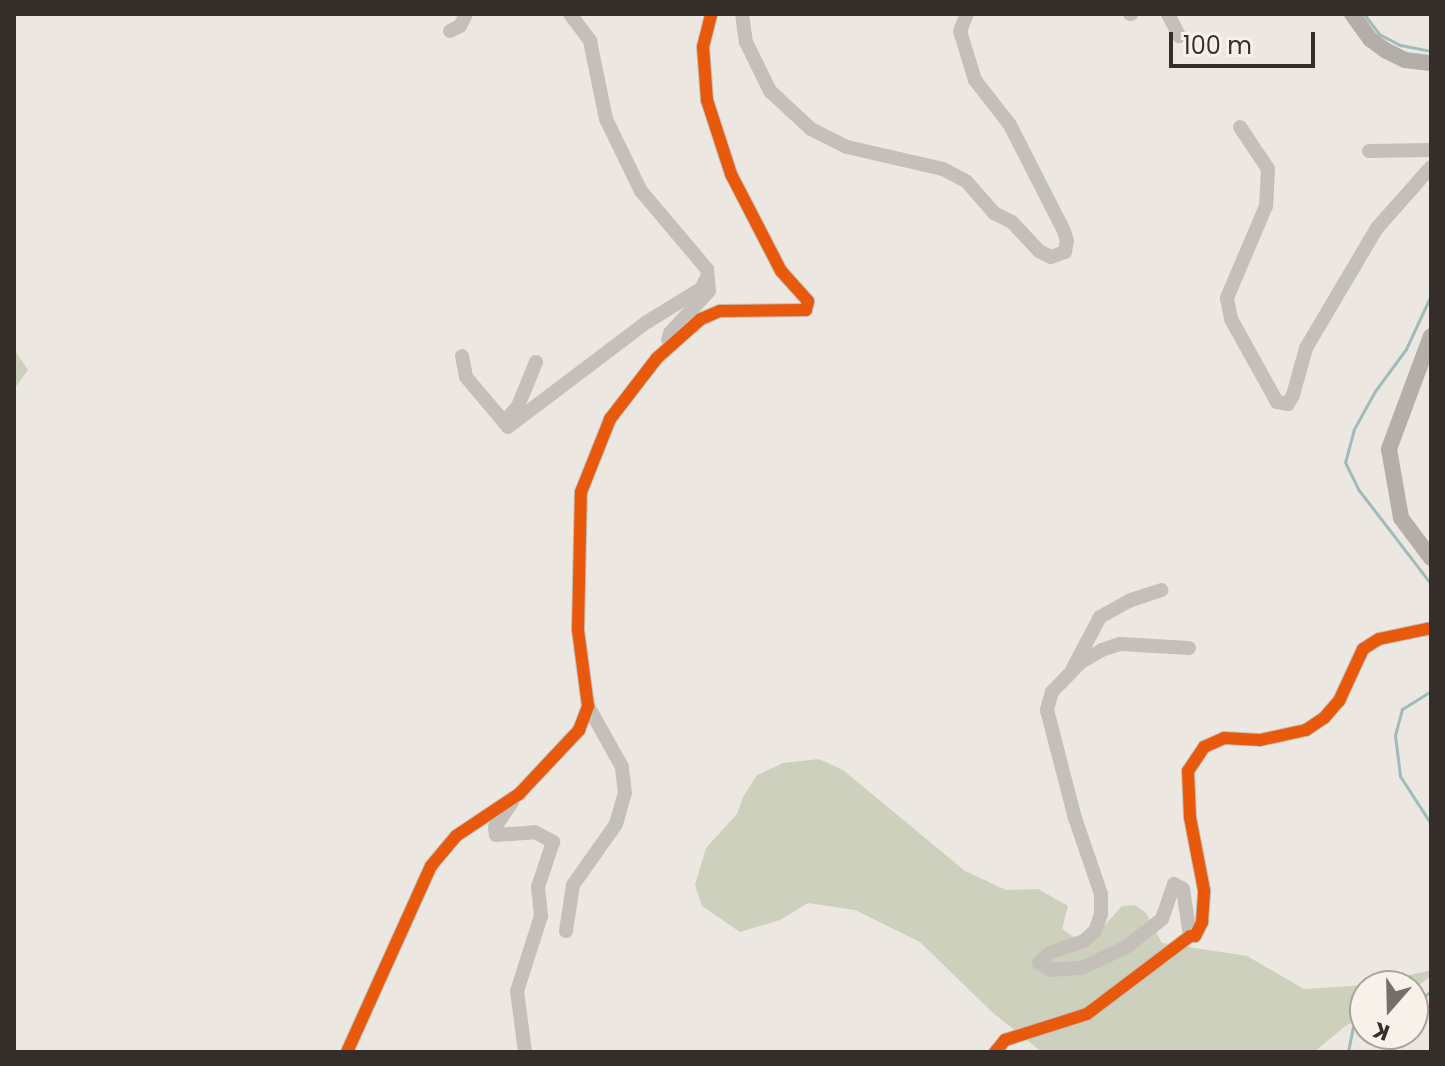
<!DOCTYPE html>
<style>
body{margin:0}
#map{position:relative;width:1445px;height:1066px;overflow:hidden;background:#ece7e1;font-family:Poppins,sans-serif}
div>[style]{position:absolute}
.green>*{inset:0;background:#cdd0bc}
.stream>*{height:3px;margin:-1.5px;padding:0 1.5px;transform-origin:1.5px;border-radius:1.5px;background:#9fbcbb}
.minor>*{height:14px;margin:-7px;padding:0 7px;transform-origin:7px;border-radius:7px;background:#c5bfba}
.major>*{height:16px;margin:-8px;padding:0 8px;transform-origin:8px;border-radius:8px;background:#b4aea9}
.cycleway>*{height:12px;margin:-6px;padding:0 6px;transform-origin:6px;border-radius:6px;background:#e8590c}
span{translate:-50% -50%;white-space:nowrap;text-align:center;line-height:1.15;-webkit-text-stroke:6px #f8f1e9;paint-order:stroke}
.frame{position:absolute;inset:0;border:16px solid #352d29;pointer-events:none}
.north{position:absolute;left:1349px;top:970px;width:80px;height:80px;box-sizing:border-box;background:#f8f1e9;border:2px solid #aaa39c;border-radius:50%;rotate:200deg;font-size:22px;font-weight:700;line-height:32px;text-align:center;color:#352d29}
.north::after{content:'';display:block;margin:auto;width:28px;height:36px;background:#756e69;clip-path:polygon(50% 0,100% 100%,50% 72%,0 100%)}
.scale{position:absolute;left:1169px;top:32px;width:146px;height:36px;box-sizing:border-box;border:4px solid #352d29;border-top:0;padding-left:10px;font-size:24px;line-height:28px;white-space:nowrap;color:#352d29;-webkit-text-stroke:6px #f8f1e9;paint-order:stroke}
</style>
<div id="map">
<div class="green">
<i style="clip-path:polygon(14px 349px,28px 370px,14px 389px)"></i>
<i style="clip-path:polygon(819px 759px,843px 770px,965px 871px,1006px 890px,1038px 889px,1068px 906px,1062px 929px,1077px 939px,1104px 926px,1122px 906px,1135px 905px,1146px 913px,1162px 943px,1247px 956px,1304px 989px,1368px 985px,1431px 970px,1431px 976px,1413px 990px,1413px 986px,1365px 986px,1365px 1015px,1344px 1027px,1314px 1052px,1042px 1052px,992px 1012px,920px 942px,855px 910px,808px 903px,780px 920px,740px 932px,702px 906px,695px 885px,706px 848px,737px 814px,743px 797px,757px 775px,783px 763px)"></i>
</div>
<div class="stream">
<i style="left:1364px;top:14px;width:25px;rotate:53deg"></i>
<i style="left:1379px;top:34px;width:24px;rotate:28deg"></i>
<i style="left:1400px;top:45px;width:32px;rotate:11deg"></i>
<i style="left:1431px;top:295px;width:60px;rotate:114.8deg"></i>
<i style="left:1406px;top:349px;width:52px;rotate:126.4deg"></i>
<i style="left:1375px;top:391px;width:43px;rotate:118.9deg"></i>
<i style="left:1354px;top:429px;width:34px;rotate:105deg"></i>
<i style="left:1345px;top:462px;width:30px;rotate:64deg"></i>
<i style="left:1358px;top:489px;width:120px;rotate:52.5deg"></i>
<i style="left:1431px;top:691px;width:34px;rotate:148deg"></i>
<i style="left:1402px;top:709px;width:27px;rotate:105deg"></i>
<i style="left:1395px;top:735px;width:41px;rotate:83deg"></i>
<i style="left:1400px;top:776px;width:57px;rotate:57.1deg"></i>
<i style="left:1413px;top:1005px;width:23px;rotate:-38deg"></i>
<i style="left:1348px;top:1052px;width:25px;rotate:-79deg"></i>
<i style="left:1353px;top:1027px;width:13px;rotate:-27deg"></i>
</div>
<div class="minor">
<i style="left:570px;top:14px;width:34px;rotate:53deg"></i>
<i style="left:590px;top:41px;width:80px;rotate:78.4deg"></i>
<i style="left:606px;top:119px;width:80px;rotate:64.1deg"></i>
<i style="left:641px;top:191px;width:102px;rotate:49.8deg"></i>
<i style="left:707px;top:269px;width:22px;rotate:85deg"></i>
<i style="left:709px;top:291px;width:57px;rotate:132.9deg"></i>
<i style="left:670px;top:333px;width:7px;rotate:106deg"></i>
<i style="left:742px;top:14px;width:28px;rotate:82deg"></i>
<i style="left:746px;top:42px;width:55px;rotate:63.9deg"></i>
<i style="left:770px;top:91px;width:56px;rotate:42.8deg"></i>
<i style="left:811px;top:129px;width:40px;rotate:26.6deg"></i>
<i style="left:847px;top:147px;width:98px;rotate:12.9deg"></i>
<i style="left:943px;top:169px;width:27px;rotate:28deg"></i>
<i style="left:967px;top:182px;width:41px;rotate:48.9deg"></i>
<i style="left:994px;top:213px;width:20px;rotate:27deg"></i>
<i style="left:1012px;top:222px;width:40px;rotate:47deg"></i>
<i style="left:1039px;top:251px;width:13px;rotate:27deg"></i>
<i style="left:1051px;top:257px;width:15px;rotate:-20deg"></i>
<i style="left:1065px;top:252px;width:11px;rotate:-80deg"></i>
<i style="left:1067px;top:241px;width:10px;rotate:-107deg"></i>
<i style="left:1064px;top:231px;width:119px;rotate:-117deg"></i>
<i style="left:1010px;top:125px;width:57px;rotate:-127.9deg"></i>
<i style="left:975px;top:80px;width:51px;rotate:-107deg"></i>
<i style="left:960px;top:31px;width:18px;rotate:-68deg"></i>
<i style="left:1130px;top:14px;width:1px"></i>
<i style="left:1168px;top:14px;width:25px;rotate:63deg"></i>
<i style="left:450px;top:31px;width:11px;rotate:-27deg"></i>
<i style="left:460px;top:26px;width:13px;rotate:-63deg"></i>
<i style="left:1240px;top:127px;width:50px;rotate:56.3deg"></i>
<i style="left:1268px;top:169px;width:37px;rotate:93deg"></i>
<i style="left:1266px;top:206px;width:100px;rotate:113deg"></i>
<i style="left:1227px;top:298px;width:21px;rotate:79deg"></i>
<i style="left:1231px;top:319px;width:95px;rotate:61deg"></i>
<i style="left:1277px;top:402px;width:11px;rotate:10deg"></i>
<i style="left:1288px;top:404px;width:10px;rotate:-61deg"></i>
<i style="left:1293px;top:395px;width:49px;rotate:-74.5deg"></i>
<i style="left:1306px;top:348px;width:139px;rotate:-59.4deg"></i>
<i style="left:1377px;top:228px;width:81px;rotate:-48.5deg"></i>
<i style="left:1369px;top:151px;width:62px;rotate:-0.9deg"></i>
<i style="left:462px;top:356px;width:21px;rotate:79deg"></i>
<i style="left:466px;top:377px;width:59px;rotate:49.8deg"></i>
<i style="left:536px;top:362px;width:48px;rotate:112.2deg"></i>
<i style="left:518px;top:406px;width:21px;rotate:131deg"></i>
<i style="left:504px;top:422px;width:6px;rotate:51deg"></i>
<i style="left:508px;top:427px;width:174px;rotate:-37.1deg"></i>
<i style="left:647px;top:322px;width:65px;rotate:-31.7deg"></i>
<i style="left:702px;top:288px;width:8px;rotate:-67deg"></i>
<i style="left:1189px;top:648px;width:69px;rotate:-176.7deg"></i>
<i style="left:1120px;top:644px;width:19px;rotate:162deg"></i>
<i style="left:1102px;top:650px;width:24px;rotate:150deg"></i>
<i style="left:1081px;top:662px;width:42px;rotate:134deg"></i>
<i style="left:1052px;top:692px;width:19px;rotate:106deg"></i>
<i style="left:1047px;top:710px;width:112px;rotate:75.5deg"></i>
<i style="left:1075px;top:818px;width:80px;rotate:71.1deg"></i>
<i style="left:1101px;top:894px;width:20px;rotate:90deg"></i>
<i style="left:1101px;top:914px;width:18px;rotate:109deg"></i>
<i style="left:1095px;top:931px;width:15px;rotate:138deg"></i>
<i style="left:1084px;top:941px;width:36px;rotate:161deg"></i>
<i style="left:1050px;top:953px;width:15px;rotate:138deg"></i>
<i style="left:1039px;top:963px;width:13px;rotate:32deg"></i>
<i style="left:1050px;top:970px;width:32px;rotate:-4deg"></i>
<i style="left:1082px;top:968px;width:49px;rotate:-25.5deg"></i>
<i style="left:1126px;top:947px;width:46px;rotate:-37.9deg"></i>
<i style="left:1162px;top:919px;width:37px;rotate:-71deg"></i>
<i style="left:1174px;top:884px;width:10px;rotate:29deg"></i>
<i style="left:1183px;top:889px;width:48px;rotate:81.5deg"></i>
<i style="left:1073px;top:668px;width:58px;rotate:-62.1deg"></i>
<i style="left:1100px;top:617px;width:35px;rotate:-29deg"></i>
<i style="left:1131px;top:600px;width:32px;rotate:-18deg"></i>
<i style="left:512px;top:802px;width:30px;rotate:124deg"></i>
<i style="left:495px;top:827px;width:8px;rotate:83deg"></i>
<i style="left:496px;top:835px;width:39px;rotate:-4deg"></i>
<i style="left:535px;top:832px;width:21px;rotate:29deg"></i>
<i style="left:553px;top:842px;width:47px;rotate:108.4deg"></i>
<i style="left:538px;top:887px;width:29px;rotate:84deg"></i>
<i style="left:541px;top:916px;width:79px;rotate:107.7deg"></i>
<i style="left:517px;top:991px;width:62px;rotate:82.5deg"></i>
<i style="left:566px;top:931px;width:47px;rotate:-81.3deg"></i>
<i style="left:573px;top:885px;width:75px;rotate:-54.8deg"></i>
<i style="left:616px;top:824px;width:32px;rotate:-74deg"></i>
<i style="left:625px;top:793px;width:26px;rotate:-97deg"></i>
<i style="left:622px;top:767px;width:70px;rotate:-119.1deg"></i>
<i style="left:347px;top:1052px;width:204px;rotate:-65.7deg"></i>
<i style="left:431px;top:866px;width:39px;rotate:-50deg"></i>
<i style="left:456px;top:836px;width:76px;rotate:-33.7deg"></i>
<i style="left:519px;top:794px;width:88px;rotate:-46.8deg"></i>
<i style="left:579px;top:730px;width:26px;rotate:-69deg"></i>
<i style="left:588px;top:706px;width:77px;rotate:-97.5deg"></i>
<i style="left:578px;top:630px;width:138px;rotate:-88.8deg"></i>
<i style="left:581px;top:492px;width:79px;rotate:-68.3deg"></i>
<i style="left:610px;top:419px;width:77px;rotate:-52.4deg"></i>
<i style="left:657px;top:358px;width:59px;rotate:-41.6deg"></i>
<i style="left:701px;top:319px;width:21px;rotate:-23deg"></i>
<i style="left:720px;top:311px;width:86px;rotate:-0.7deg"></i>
<i style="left:806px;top:310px;width:9px;rotate:-77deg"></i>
<i style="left:808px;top:301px;width:40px;rotate:-132deg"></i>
<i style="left:781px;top:271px;width:109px;rotate:-117.3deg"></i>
<i style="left:731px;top:174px;width:78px;rotate:-108deg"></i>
<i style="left:707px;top:100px;width:53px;rotate:-94.3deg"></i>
<i style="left:703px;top:47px;width:34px;rotate:-76deg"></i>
<i style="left:995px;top:1052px;width:16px;rotate:-50deg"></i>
<i style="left:1005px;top:1040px;width:86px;rotate:-17.6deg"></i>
<i style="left:1087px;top:1014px;width:129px;rotate:-37.1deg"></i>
<i style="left:1190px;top:936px;width:5px"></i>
<i style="left:1195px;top:936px;width:16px;rotate:-63deg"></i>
<i style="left:1202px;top:922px;width:32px;rotate:-86deg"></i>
<i style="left:1204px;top:890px;width:74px;rotate:-100.9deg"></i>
<i style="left:1190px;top:817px;width:46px;rotate:-92.5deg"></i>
<i style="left:1188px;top:771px;width:29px;rotate:-56deg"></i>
<i style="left:1204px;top:747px;width:22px;rotate:-24deg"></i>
<i style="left:1224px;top:738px;width:36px;rotate:3deg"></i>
<i style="left:1260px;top:740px;width:47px;rotate:-12.3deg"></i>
<i style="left:1306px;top:730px;width:22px;rotate:-34deg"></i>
<i style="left:1324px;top:718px;width:23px;rotate:-49deg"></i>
<i style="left:1339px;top:701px;width:57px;rotate:-65.2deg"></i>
<i style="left:1363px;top:649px;width:19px;rotate:-32deg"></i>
<i style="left:1379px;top:639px;width:53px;rotate:-11.9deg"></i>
</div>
<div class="major">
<i style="left:1352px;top:14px;width:31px;rotate:54deg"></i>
<i style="left:1370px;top:39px;width:19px;rotate:36deg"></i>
<i style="left:1385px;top:50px;width:22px;rotate:27deg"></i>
<i style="left:1405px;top:60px;width:26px;rotate:7deg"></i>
<i style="left:1431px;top:336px;width:121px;rotate:110.4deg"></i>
<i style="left:1389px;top:449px;width:70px;rotate:80.1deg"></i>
<i style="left:1401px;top:518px;width:50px;rotate:53.1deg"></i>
</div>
<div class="cycleway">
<i style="left:347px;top:1052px;width:204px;rotate:-65.7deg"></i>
<i style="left:431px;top:866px;width:39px;rotate:-50deg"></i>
<i style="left:456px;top:836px;width:76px;rotate:-33.7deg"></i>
<i style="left:519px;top:794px;width:88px;rotate:-46.8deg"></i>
<i style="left:579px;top:730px;width:26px;rotate:-69deg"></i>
<i style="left:588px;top:706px;width:77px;rotate:-97.5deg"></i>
<i style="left:578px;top:630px;width:138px;rotate:-88.8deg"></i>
<i style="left:581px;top:492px;width:79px;rotate:-68.3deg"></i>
<i style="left:610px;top:419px;width:77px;rotate:-52.4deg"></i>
<i style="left:657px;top:358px;width:59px;rotate:-41.6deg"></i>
<i style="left:701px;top:319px;width:21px;rotate:-23deg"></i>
<i style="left:720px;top:311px;width:86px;rotate:-0.7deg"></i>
<i style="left:806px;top:310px;width:9px;rotate:-77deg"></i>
<i style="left:808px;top:301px;width:40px;rotate:-132deg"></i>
<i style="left:781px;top:271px;width:109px;rotate:-117.3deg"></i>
<i style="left:731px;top:174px;width:78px;rotate:-108deg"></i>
<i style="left:707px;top:100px;width:53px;rotate:-94.3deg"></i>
<i style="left:703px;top:47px;width:34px;rotate:-76deg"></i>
<i style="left:995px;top:1052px;width:16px;rotate:-50deg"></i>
<i style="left:1005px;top:1040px;width:86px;rotate:-17.6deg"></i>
<i style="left:1087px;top:1014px;width:129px;rotate:-37.1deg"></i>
<i style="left:1190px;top:936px;width:5px"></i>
<i style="left:1195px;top:936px;width:16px;rotate:-63deg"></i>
<i style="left:1202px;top:922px;width:32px;rotate:-86deg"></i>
<i style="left:1204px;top:890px;width:74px;rotate:-100.9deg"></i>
<i style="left:1190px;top:817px;width:46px;rotate:-92.5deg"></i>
<i style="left:1188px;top:771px;width:29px;rotate:-56deg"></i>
<i style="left:1204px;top:747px;width:22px;rotate:-24deg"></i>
<i style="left:1224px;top:738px;width:36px;rotate:3deg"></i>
<i style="left:1260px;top:740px;width:47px;rotate:-12.3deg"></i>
<i style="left:1306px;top:730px;width:22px;rotate:-34deg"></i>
<i style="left:1324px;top:718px;width:23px;rotate:-49deg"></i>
<i style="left:1339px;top:701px;width:57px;rotate:-65.2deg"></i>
<i style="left:1363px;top:649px;width:19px;rotate:-32deg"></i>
<i style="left:1379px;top:639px;width:53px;rotate:-11.9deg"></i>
</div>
<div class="frame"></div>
<div class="north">K</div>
<div class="scale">100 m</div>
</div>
